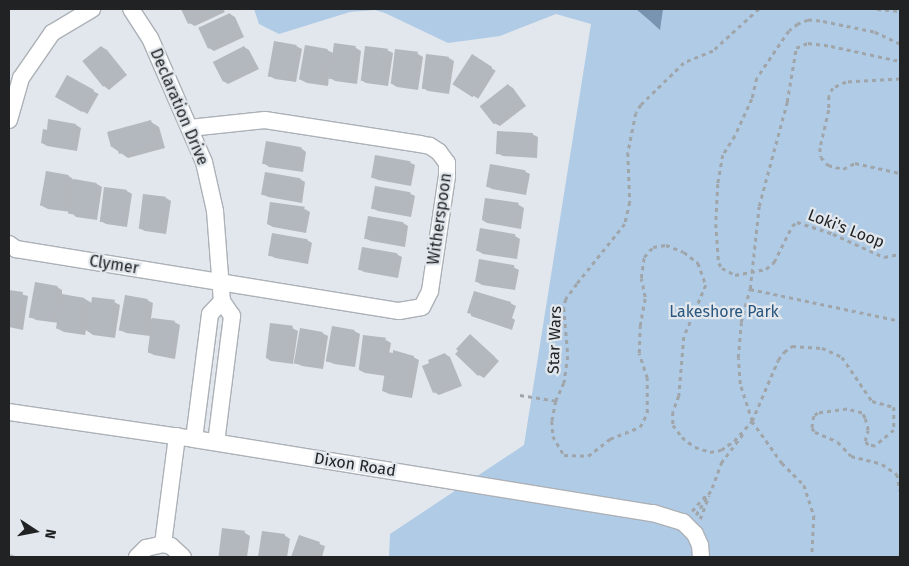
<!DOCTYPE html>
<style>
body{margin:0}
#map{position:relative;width:909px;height:566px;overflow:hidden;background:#e1e7ec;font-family:"Fira Sans",sans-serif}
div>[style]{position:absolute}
.green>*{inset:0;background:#b0cbe6}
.water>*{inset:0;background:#7894b1}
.shadow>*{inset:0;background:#0003;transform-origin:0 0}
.building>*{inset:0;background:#b2b8bd;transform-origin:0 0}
.path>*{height:2.5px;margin-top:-1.25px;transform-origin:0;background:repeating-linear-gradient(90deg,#a0a5a9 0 4px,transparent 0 8px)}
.roads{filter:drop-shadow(1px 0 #acb1b7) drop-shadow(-1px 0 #acb1b7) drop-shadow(0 1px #acb1b7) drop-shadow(0 -1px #acb1b7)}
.minor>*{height:16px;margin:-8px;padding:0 8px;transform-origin:8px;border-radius:8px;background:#fff}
span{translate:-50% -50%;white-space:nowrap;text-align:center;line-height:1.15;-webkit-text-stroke:4.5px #e1e7ec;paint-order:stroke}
.street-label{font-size:16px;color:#202224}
.park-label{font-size:16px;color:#29567e}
.frame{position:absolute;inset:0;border:10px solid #202224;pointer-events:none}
.north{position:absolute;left:10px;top:506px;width:50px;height:50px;-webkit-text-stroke:4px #e1e7ec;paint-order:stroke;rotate:101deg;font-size:14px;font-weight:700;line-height:20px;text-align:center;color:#202224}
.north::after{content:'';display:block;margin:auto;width:18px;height:22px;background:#202224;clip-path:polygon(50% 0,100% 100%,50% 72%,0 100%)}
</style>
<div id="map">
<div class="green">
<i style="clip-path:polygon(254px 9px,900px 9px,900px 557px,389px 557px,390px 534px,524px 445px,591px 24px,556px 14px,500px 36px,448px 43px,385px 13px,375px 10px,350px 12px,279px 34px,259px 24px)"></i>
</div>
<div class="water">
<i style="clip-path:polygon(636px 9px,663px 9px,660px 30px,649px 20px)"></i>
</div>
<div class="shadow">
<i style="clip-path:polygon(182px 9px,223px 9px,225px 12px,195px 26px,189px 23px)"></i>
<i style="clip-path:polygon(230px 14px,235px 17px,244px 37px,214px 51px,209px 48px)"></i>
<i style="clip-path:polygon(335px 44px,356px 48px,361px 51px,357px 84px,335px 81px,329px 77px,328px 86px,307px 83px,301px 80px,327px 50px,333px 53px)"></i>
<i style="clip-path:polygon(296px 46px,302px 49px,296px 82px,275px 79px,270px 76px)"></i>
<i style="clip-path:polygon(102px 47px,107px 50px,127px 75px,109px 90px,104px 86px)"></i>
<i style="clip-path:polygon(244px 47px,249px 50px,259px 69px,228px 84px,223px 81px)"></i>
<i style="clip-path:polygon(387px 50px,393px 53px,388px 86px,366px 83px,361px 80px)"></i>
<i style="clip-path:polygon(396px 51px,418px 54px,423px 57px,418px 90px,397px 87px,392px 84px)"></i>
<i style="clip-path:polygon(427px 55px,449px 58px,454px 61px,449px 94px,428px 91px,423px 88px)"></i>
<i style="left:472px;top:56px;width:28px;height:33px;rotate:32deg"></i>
<i style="left:68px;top:77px;width:35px;height:23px;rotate:29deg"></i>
<i style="clip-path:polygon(508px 85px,513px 88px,526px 106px,500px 126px,494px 123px)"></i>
<i style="clip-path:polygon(151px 122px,159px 127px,165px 148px,128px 158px,112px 147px)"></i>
<i style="clip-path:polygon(76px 125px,81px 128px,77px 151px,47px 146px,42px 143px)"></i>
<i style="clip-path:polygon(532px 134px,538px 137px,537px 158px,503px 156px,497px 153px)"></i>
<i style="clip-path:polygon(301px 148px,306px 152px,303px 172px,269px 167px,264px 163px)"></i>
<i style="clip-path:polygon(409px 162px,415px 165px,411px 186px,378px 180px,372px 177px)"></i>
<i style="clip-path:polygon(524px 171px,530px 174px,526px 195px,492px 189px,487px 186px)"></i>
<i style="clip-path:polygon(266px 173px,300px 179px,305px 182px,302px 203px,268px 197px,263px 194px)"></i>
<i style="clip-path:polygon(69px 176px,74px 180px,97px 184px,102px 187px,97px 220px,76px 217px,71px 212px,48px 209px,42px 206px)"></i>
<i style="clip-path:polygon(127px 191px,132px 194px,127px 227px,106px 224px,101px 221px)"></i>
<i style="clip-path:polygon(409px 193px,415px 196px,411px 217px,378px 211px,372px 208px)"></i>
<i style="clip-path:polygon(166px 198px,171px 201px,166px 234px,145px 231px,139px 228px)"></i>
<i style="clip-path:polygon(486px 199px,519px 205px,524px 208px,521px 229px,487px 223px,482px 220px)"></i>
<i style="clip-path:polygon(305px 209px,310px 212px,306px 233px,273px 227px,267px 224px)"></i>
<i style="clip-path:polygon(369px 218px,403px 223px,408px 226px,405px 247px,371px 241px,366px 238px)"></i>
<i style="clip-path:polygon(481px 230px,515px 236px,520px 239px,517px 259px,483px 254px,478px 251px)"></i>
<i style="clip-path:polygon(307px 240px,312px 243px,308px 264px,275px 258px,270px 255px)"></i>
<i style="clip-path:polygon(396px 254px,402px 257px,398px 278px,364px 272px,359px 269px)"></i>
<i style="clip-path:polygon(513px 267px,519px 270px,515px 290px,482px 285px,477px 282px)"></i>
<i style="clip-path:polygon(57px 287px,62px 290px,62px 295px,85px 299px,92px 303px,114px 302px,120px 305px,115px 338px,93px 335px,86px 330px,85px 335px,64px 332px,58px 329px,59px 323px,36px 320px,31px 317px)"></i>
<i style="clip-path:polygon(9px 291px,28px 296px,23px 330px,9px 327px)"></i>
<i style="clip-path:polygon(147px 300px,153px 303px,151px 319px,174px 322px,180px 325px,175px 359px,154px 355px,148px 352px,150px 336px,126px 333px,121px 330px)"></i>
<i style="clip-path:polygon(510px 303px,516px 306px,512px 318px,515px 320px,512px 330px,472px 316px)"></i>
<i style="clip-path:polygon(292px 328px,298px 331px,293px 364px,271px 361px,266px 358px)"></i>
<i style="clip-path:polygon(354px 331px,360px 334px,355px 367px,334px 364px,328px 361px)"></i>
<i style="clip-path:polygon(322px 333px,328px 336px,323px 369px,302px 366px,296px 363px)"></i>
<i style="clip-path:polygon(470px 335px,499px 361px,484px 378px,479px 375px)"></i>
<i style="clip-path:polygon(386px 340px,391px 343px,389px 354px,413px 357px,419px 360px,412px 398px,389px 394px,383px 391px,386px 376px,365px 373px,359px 370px)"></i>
<i style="clip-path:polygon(445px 354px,450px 357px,462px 386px,439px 395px,434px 392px)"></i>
<i style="clip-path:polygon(223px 529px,245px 533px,250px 536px,247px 557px,219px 557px)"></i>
<i style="clip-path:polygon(263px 532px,284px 535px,290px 539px,287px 557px,259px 557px)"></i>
<i style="clip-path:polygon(299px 537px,325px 546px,322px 557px,293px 557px)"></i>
<i style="clip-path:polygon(9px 554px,13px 555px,17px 557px,9px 557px)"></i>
</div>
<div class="building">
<i style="clip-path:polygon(181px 9px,220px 9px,188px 24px)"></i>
<i style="left:230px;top:13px;width:23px;height:35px;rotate:65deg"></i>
<i style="left:274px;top:41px;width:23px;height:36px;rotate:10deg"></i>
<i style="left:334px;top:43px;width:22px;height:36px;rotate:8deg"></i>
<i style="left:305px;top:45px;width:23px;height:35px;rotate:10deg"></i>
<i style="left:101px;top:46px;width:33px;height:24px;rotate:51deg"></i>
<i style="left:244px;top:46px;width:22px;height:35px;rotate:63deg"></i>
<i style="left:365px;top:46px;width:23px;height:35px;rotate:7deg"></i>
<i style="left:395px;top:49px;width:23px;height:35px;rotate:7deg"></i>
<i style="left:426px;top:54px;width:23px;height:35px;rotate:7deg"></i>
<i style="left:472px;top:54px;width:24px;height:36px;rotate:33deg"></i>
<i style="left:67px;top:75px;width:31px;height:25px;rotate:29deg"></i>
<i style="left:508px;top:84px;width:23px;height:36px;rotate:52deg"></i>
<i style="clip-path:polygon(48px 119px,76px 124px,72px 149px,41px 143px,43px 129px,47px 130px)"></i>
<i style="clip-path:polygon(151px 120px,157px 144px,119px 154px,117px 146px,111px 147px,107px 132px)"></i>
<i style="left:497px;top:131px;width:36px;height:23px;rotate:3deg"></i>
<i style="left:266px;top:141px;width:36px;height:23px;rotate:10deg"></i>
<i style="left:375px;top:155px;width:36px;height:23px;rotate:10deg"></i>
<i style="left:490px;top:164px;width:36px;height:23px;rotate:10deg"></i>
<i style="left:46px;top:171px;width:23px;height:35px;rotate:10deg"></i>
<i style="left:265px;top:172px;width:36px;height:23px;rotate:10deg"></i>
<i style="left:74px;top:179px;width:23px;height:35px;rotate:10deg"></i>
<i style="left:375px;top:186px;width:36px;height:23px;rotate:10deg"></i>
<i style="left:104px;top:187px;width:23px;height:35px;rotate:7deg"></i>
<i style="left:143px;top:194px;width:23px;height:35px;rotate:7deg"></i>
<i style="left:485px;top:198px;width:34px;height:22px;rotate:8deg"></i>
<i style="left:270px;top:202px;width:35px;height:22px;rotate:8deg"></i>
<i style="left:368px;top:216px;width:36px;height:23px;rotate:10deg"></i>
<i style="left:480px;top:228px;width:36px;height:23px;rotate:10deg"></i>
<i style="left:272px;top:233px;width:36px;height:23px;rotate:10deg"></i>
<i style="left:362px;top:247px;width:36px;height:23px;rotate:10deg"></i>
<i style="left:479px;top:259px;width:36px;height:23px;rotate:10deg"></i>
<i style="left:35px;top:282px;width:23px;height:36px;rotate:10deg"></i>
<i style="clip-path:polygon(9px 290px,23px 292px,17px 327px,9px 326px)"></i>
<i style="clip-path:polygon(474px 291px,511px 302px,507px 315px,510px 316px,507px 328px,471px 316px,471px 314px,467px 313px)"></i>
<i style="left:62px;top:294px;width:23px;height:35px;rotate:10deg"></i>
<i style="left:125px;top:295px;width:23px;height:36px;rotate:10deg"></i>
<i style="left:92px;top:297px;width:23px;height:35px;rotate:7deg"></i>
<i style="left:152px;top:318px;width:23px;height:35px;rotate:7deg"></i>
<i style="left:270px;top:323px;width:23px;height:35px;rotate:7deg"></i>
<i style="left:332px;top:326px;width:23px;height:36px;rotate:10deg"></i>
<i style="left:300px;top:328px;width:23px;height:36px;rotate:10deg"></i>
<i style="clip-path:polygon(470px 334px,495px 357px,478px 376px,455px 354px,458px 351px,456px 349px)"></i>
<i style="left:363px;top:335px;width:23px;height:35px;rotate:7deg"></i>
<i style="clip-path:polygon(393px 350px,414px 356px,407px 395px,382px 391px,388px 352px,393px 353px)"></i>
<i style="clip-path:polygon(445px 353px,457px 383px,433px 393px,422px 366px,429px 363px,428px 360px)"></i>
<i style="left:222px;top:528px;width:23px;height:29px;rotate:7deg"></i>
<i style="clip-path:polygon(262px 531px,285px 534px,282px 557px,258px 557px)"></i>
<i style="clip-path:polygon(299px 535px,320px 542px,315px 557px,291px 557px)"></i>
</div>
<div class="path">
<i style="left:759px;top:9px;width:62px;rotate:137.6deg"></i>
<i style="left:713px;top:51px;width:31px;rotate:158deg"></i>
<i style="left:684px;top:63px;width:60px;rotate:135.7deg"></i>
<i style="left:641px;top:105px;width:9px;rotate:122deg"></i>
<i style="left:636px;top:113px;width:41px;rotate:101.3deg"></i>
<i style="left:628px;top:153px;width:49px;rotate:87.7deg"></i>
<i style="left:630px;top:202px;width:23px;rotate:103deg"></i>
<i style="left:625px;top:224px;width:77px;rotate:128.7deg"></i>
<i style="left:577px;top:284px;width:19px;rotate:126deg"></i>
<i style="left:566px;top:299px;width:9px;rotate:103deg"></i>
<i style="left:564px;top:308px;width:48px;rotate:85.2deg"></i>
<i style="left:568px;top:356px;width:27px;rotate:98deg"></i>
<i style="left:564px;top:383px;width:20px;rotate:114deg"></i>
<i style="left:556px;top:401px;width:20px;rotate:101deg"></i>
<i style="left:552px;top:421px;width:15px;rotate:86deg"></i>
<i style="left:553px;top:436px;width:22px;rotate:60deg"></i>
<i style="left:564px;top:455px;width:24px;rotate:2deg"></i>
<i style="left:588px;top:456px;width:28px;rotate:-38deg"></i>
<i style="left:610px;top:439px;width:32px;rotate:-22deg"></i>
<i style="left:640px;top:427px;width:16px;rotate:-63deg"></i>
<i style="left:647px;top:413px;width:35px;rotate:-90deg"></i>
<i style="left:647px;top:378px;width:26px;rotate:-108deg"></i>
<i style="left:639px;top:353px;width:27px;rotate:-88deg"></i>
<i style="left:640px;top:326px;width:29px;rotate:-80deg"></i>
<i style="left:645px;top:297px;width:19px;rotate:-102deg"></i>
<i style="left:641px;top:278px;width:21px;rotate:-82deg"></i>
<i style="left:644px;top:257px;width:13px;rotate:-48deg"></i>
<i style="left:653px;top:247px;width:13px;rotate:-9deg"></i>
<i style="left:666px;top:245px;width:19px;rotate:21deg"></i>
<i style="left:684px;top:252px;width:18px;rotate:38deg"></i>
<i style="left:698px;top:263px;width:23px;rotate:70deg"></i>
<i style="left:706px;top:285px;width:56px;rotate:112.9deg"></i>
<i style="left:684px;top:337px;width:59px;rotate:94.8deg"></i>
<i style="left:679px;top:396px;width:17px;rotate:111deg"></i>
<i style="left:673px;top:412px;width:13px;rotate:90deg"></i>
<i style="left:673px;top:425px;width:15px;rotate:53deg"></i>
<i style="left:682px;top:437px;width:16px;rotate:38deg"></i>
<i style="left:695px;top:447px;width:16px;rotate:18deg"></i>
<i style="left:710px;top:452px;width:11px;rotate:-10deg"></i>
<i style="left:721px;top:450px;width:16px;rotate:-35deg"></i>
<i style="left:734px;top:441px;width:27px;rotate:-48deg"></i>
<i style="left:752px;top:421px;width:66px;rotate:-66.9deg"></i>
<i style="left:778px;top:360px;width:10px;rotate:-53deg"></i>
<i style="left:784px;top:352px;width:10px;rotate:-37deg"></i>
<i style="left:792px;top:346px;width:30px;rotate:4deg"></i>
<i style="left:822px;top:348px;width:22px;rotate:24deg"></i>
<i style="left:842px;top:357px;width:53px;rotate:55.7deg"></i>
<i style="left:872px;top:401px;width:23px;rotate:15deg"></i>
<i style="left:894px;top:407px;width:23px;rotate:90deg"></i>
<i style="left:894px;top:430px;width:25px;rotate:140deg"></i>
<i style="left:875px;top:446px;width:7px;rotate:-172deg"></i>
<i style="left:868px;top:445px;width:5px;rotate:-127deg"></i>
<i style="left:865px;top:441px;width:11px;rotate:-75deg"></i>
<i style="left:868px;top:430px;width:12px;rotate:-104deg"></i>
<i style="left:865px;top:418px;width:6px;rotate:-121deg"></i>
<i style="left:862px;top:413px;width:16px;rotate:-165deg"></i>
<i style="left:847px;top:409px;width:29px;rotate:172deg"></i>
<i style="left:818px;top:413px;width:5px;rotate:143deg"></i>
<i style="left:814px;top:416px;width:12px;rotate:99deg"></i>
<i style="left:812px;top:428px;width:5px;rotate:53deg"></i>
<i style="left:815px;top:432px;width:25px;rotate:23deg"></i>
<i style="left:838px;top:442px;width:19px;rotate:47deg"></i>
<i style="left:851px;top:456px;width:32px;rotate:14deg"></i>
<i style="left:882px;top:464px;width:18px;rotate:34deg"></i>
<i style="left:897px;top:474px;width:17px;rotate:80deg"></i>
<i style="left:877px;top:9px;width:23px;rotate:5deg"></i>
<i style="left:900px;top:44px;width:29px;rotate:-155deg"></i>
<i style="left:874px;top:32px;width:55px;rotate:-168.5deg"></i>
<i style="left:820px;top:21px;width:12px;rotate:-175deg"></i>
<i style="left:808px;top:20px;width:11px;rotate:158deg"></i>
<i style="left:798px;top:24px;width:11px;rotate:142deg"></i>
<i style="left:789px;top:31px;width:57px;rotate:124.2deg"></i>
<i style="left:757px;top:78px;width:22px;rotate:103deg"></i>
<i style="left:752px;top:99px;width:41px;rotate:114.7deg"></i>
<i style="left:735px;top:136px;width:22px;rotate:122deg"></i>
<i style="left:723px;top:155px;width:29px;rotate:100deg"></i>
<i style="left:718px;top:184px;width:40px;rotate:92.9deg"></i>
<i style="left:716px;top:224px;width:39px;rotate:86deg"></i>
<i style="left:719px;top:263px;width:6px;rotate:59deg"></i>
<i style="left:722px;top:268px;width:15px;rotate:28deg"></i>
<i style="left:735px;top:275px;width:32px;rotate:-11deg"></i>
<i style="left:766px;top:269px;width:11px;rotate:-41deg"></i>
<i style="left:774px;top:262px;width:40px;rotate:-63.4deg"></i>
<i style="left:792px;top:226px;width:6px;rotate:-39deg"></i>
<i style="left:797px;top:222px;width:38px;rotate:18deg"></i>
<i style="left:833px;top:234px;width:56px;rotate:24.3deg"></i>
<i style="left:884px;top:257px;width:16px;rotate:-11deg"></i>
<i style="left:900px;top:79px;width:54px;rotate:176.8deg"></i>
<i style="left:846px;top:82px;width:14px;rotate:155deg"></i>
<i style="left:833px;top:88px;width:9px;rotate:117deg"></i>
<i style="left:829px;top:96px;width:14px;rotate:90deg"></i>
<i style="left:829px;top:110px;width:39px;rotate:103deg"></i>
<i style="left:820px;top:148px;width:9px;rotate:84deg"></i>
<i style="left:821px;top:157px;width:11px;rotate:49deg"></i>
<i style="left:828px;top:165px;width:16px;rotate:15deg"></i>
<i style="left:843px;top:169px;width:13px;rotate:-27deg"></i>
<i style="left:855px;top:163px;width:46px;rotate:12.5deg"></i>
<i style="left:750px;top:289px;width:83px;rotate:-83.8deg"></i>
<i style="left:759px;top:206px;width:108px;rotate:-74.9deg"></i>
<i style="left:787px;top:102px;width:55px;rotate:-80.5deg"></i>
<i style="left:796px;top:48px;width:13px;rotate:-23deg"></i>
<i style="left:808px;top:43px;width:23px;rotate:7deg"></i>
<i style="left:831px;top:46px;width:71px;rotate:12.3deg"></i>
<i style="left:520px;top:395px;width:36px;rotate:9deg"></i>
<i style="left:752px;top:421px;width:39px;rotate:-108deg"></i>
<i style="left:740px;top:384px;width:26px;rotate:-94deg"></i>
<i style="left:738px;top:358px;width:36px;rotate:-85deg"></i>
<i style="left:741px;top:322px;width:34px;rotate:-75deg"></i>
<i style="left:750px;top:289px;width:153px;rotate:12deg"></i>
<i style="left:752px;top:421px;width:52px;rotate:54.5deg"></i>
<i style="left:782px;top:463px;width:31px;rotate:45deg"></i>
<i style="left:804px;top:485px;width:33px;rotate:72deg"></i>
<i style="left:814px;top:516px;width:41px;rotate:92.8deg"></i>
<i style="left:692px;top:511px;width:21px;rotate:-49deg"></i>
<i style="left:696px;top:515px;width:31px;rotate:-59deg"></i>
<i style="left:712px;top:488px;width:27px;rotate:-70deg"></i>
<i style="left:721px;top:463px;width:36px;rotate:-53deg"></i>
<i style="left:700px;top:519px;width:25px;rotate:-69deg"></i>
<i style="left:900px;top:557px;width:4px;rotate:-90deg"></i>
</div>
<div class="roads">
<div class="minor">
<i style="left:131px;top:9px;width:35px;rotate:57deg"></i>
<i style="left:150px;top:38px;width:135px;rotate:66.5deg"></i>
<i style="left:204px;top:162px;width:50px;rotate:77.3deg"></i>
<i style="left:215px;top:211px;width:90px;rotate:85.6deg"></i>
<i style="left:222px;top:301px;width:18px;rotate:56deg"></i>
<i style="left:232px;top:316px;width:127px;rotate:97.2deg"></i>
<i style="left:9px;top:120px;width:44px;rotate:-74.1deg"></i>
<i style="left:21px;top:78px;width:55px;rotate:-55.4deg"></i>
<i style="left:52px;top:33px;width:47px;rotate:-31deg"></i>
<i style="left:9px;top:244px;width:9px;rotate:36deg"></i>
<i style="left:16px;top:249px;width:388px;rotate:9.2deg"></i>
<i style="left:399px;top:311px;width:23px;rotate:-10deg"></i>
<i style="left:422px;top:307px;width:18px;rotate:-63deg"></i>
<i style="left:430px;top:291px;width:116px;rotate:-81.6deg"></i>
<i style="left:447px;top:176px;width:13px;rotate:-90deg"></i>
<i style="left:447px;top:163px;width:14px;rotate:-126deg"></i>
<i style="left:439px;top:152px;width:11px;rotate:-146deg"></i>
<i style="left:430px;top:146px;width:10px;rotate:-169deg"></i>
<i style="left:420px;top:144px;width:157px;rotate:-171.2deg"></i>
<i style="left:265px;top:120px;width:76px;rotate:174deg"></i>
<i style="left:9px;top:412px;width:187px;rotate:8.3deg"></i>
<i style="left:194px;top:439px;width:465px;rotate:9.2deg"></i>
<i style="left:653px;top:513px;width:31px;rotate:17deg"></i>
<i style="left:683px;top:522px;width:17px;rotate:45deg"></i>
<i style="left:695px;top:534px;width:12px;rotate:66deg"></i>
<i style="left:700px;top:545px;width:12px;rotate:85deg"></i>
<i style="left:194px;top:439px;width:126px;rotate:-82.7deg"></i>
<i style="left:210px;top:314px;width:18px;rotate:-47deg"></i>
<i style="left:163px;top:544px;width:109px;rotate:-82.6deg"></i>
<i style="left:137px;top:557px;width:13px;rotate:-45deg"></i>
<i style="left:146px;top:548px;width:17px;rotate:-13deg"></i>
<i style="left:163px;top:544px;width:8px;rotate:14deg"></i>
<i style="left:171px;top:546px;width:16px;rotate:43deg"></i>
</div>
</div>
<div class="street-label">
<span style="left:179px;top:107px;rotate:67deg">Declaration Drive</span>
<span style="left:440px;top:219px;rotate:-82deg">Witherspoon</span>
<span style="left:846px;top:229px;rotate:21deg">Loki's Loop</span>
<span style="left:114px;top:265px;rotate:9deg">Clymer</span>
<span style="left:555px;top:340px;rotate:-88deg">Star Wars</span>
<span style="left:355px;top:465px;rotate:9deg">Dixon Road</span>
</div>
<div class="park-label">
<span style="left:724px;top:312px">Lakeshore Park</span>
</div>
<div class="frame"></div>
<div class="north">N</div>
</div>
